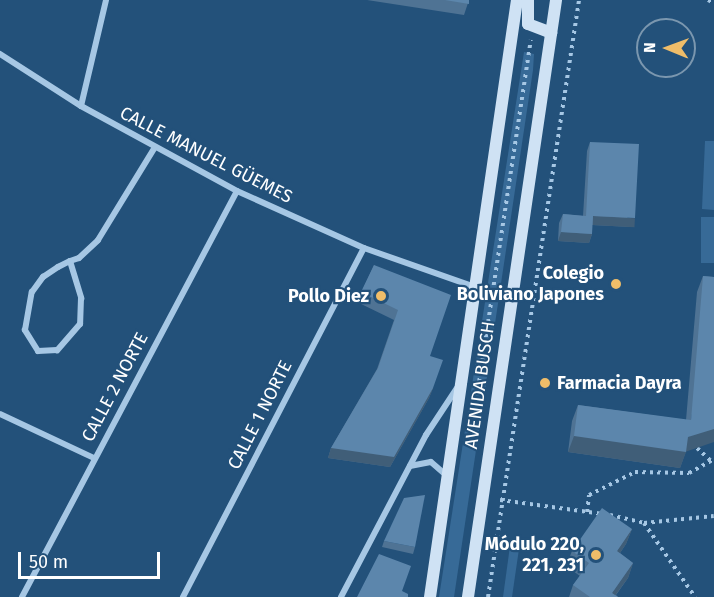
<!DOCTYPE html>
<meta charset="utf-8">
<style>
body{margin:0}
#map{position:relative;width:714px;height:597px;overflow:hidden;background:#23517a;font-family:"Fira Sans",sans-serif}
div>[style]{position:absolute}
.green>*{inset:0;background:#376a97;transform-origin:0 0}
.path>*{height:4px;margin-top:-2px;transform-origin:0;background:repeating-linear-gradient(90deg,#a6c7e4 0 3px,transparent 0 7.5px)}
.minor>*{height:6px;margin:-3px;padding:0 3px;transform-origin:3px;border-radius:3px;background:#a6c7e4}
.secondary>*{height:12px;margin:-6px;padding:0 6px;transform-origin:6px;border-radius:6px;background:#cfe2f4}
.wall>*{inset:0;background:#4f7394}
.shaded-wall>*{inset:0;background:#405e78;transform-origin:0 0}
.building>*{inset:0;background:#5c86ac}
.dots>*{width:16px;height:16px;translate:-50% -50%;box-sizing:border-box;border:3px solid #23517a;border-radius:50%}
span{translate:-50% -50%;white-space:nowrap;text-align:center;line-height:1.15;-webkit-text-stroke:4.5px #23517a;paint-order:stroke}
.street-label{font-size:18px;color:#fff}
.poi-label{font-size:18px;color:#fff;font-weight:700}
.right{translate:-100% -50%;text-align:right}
.left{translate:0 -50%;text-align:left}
.north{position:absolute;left:636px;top:18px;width:60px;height:60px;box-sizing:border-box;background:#23517a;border:2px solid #7b97af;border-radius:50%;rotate:271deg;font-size:16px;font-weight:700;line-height:24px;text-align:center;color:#fff}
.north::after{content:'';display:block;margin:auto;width:21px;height:27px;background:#efbd69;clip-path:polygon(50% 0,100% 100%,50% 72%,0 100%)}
.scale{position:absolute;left:18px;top:552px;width:142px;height:27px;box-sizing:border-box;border:3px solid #fff;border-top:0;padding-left:8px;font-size:18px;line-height:21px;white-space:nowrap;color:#fff;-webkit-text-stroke:4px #23517a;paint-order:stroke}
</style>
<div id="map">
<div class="green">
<i style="clip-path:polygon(524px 52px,534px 54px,533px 70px,454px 597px,439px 597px)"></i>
<i style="clip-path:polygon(705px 141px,714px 141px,714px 210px,702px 209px)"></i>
<i style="left:701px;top:217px;width:13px;height:46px"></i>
<i style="clip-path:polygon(521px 535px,512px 597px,503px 597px,510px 546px)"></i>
</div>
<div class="path">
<i style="left:708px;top:0;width:7px;rotate:27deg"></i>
<i style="left:478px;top:389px;width:353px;rotate:-81.4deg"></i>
<i style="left:697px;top:448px;width:21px;rotate:43deg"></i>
<i style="left:500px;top:500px;width:104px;rotate:7.7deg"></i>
<i style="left:587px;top:512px;width:17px;rotate:-83deg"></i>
<i style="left:589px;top:495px;width:51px;rotate:-26.6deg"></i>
<i style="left:635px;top:472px;width:54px;rotate:1.1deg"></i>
<i style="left:689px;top:473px;width:29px;rotate:-29deg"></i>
<i style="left:610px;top:515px;width:35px;rotate:13deg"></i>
<i style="left:644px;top:523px;width:90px;rotate:55.4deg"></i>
<i style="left:644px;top:523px;width:70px;rotate:-5.7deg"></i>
<i style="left:488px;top:597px;width:604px;rotate:-81.33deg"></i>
</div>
<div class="minor">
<i style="left:0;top:54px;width:96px;rotate:32.7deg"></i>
<i style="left:81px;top:106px;width:178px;rotate:28.6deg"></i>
<i style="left:237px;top:191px;width:139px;rotate:24.2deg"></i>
<i style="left:364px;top:248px;width:118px;rotate:19.4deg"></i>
<i style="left:81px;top:106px;width:109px;rotate:-76.7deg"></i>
<i style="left:70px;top:261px;width:39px;rotate:73deg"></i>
<i style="left:81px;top:298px;width:26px;rotate:92deg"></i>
<i style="left:80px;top:324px;width:35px;rotate:131deg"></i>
<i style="left:57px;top:350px;width:19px;rotate:177deg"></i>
<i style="left:38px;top:351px;width:25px;rotate:-122deg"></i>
<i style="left:25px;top:330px;width:39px;rotate:-80deg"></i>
<i style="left:32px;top:292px;width:19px;rotate:-54deg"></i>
<i style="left:43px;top:277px;width:18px;rotate:-34deg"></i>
<i style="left:58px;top:267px;width:13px;rotate:-27deg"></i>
<i style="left:70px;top:261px;width:9px;rotate:-18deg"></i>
<i style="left:79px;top:258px;width:26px;rotate:-43deg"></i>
<i style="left:98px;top:240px;width:109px;rotate:-58.5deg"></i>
<i style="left:0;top:414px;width:104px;rotate:25.1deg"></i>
<i style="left:410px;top:466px;width:21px;rotate:-11deg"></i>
<i style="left:431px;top:462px;width:21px;rotate:41deg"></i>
<i style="left:22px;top:597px;width:459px;rotate:-62.1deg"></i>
<i style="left:183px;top:597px;width:393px;rotate:-62.6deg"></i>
<i style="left:341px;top:597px;width:183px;rotate:-62.3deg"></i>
<i style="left:426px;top:435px;width:56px;rotate:-56.6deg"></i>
</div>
<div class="secondary">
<i style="left:528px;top:0;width:24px;rotate:90deg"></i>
<i style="left:528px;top:24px;width:25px;rotate:21deg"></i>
<i style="left:430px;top:597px;width:603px;rotate:-81.71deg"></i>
<i style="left:468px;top:597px;width:603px;rotate:-81.61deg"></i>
</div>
<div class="wall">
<i style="clip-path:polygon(367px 0,469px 0,464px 15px)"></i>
<i style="clip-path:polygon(590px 142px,632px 227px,592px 225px,592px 234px,589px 243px,558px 241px,559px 223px,563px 214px,583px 216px,587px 151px)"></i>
<i style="clip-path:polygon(374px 265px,430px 356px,433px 388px,429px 398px,390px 467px,328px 458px,331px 448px,377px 369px,394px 320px,357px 302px)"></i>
<i style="clip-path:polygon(703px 276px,714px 277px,686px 451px,680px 468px,568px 452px,572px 421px,578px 405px,686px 420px,697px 292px)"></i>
<i style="clip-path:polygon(632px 529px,626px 544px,620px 553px,633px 563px,628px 578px,616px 595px,618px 597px,569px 597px,573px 585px,580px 576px,566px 566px,572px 551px)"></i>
<i style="clip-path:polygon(384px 541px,415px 547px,413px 554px,382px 547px)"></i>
</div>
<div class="shaded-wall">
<i style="left:593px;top:216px;width:42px;height:9px;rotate:3deg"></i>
<i style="clip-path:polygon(561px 232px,592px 234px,589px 243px,558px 241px)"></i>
<i style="clip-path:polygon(433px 388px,429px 398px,390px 467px,328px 458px,331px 448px)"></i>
<i style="clip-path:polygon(714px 423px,714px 442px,685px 452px,686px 452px,680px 468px,568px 452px,574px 436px,688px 437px)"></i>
<i style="clip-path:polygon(632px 529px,626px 544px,611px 566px,617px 551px)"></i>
<i style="clip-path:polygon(633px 563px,628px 578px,614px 597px,612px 593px)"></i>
</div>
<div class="building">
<i style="clip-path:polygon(445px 0,469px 0,469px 4px)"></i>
<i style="clip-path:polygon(590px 142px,639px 144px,635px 218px,593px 216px,592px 234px,561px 232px,563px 214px,586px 216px)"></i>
<i style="clip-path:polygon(374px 265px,451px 295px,430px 356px,443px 360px,433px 388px,394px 457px,331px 448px,378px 368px,398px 310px,361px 292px)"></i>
<i style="clip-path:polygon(703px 276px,714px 277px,714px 423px,708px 422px,714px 423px,714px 429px,688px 437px,686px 452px,574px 436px,578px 405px,691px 420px)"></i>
<i style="clip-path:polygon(425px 495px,415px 547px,384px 541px,404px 498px)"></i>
<i style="clip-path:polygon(602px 508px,632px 529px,617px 551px,633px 563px,612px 593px,618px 597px,590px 597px,573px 585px,589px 563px,572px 551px)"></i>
<i style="clip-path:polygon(379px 554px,411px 566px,402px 591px,408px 594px,408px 597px,357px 597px)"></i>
</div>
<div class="dots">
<i style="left:616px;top:284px;background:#efbd69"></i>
<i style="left:381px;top:296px;background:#efbd69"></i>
<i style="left:545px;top:383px;background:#efbd69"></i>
<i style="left:596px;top:555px;background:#efbd69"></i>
</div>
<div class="street-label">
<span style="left:206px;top:155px;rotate:27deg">CALLE MANUEL GÜEMES</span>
<span style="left:480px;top:385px;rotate:-82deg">AVENIDA BUSCH</span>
<span style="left:115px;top:387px;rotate:-62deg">CALLE 2 NORTE</span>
<span style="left:260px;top:415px;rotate:-63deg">CALLE 1 NORTE</span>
</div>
<div class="poi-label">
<span class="right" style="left:604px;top:284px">Colegio<br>Boliviano Japones</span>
<span class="right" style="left:369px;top:296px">Pollo Diez</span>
<span class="left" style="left:557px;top:383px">Farmacia Dayra</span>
<span class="right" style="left:584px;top:555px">Módulo 220,<br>221, 231</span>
</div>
<div class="north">N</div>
<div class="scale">50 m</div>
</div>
